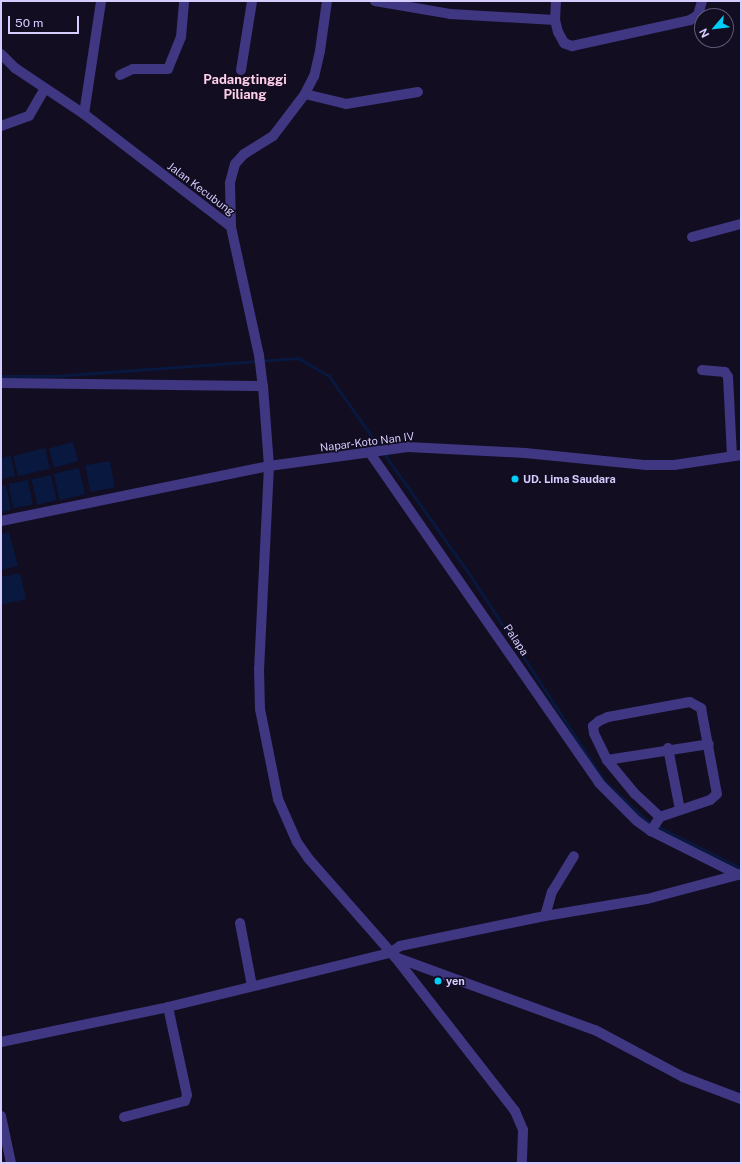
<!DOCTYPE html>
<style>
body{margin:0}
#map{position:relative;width:742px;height:1164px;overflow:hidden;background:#120d21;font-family:"Public Sans",sans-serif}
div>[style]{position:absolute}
.water>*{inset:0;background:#08183e;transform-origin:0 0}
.stream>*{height:3px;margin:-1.5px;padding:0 1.5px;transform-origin:1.5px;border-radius:1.5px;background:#08183e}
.minor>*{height:10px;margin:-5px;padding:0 5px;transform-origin:5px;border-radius:5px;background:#3f3781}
.dots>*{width:11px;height:11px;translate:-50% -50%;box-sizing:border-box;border:2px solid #120d21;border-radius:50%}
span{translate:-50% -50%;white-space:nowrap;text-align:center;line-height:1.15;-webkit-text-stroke:3px #120d21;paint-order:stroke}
.street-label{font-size:11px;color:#d6cdff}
.poi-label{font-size:11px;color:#d6cdff;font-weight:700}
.left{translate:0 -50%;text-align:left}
.quarter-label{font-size:13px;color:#ffcfea;font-weight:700}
.frame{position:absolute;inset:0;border:2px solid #d6cdff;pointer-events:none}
.north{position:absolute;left:694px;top:8px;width:40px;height:40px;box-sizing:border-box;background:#120d21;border:1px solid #605a7a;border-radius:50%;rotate:242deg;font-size:11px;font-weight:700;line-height:16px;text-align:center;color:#d6cdff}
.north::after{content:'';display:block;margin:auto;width:14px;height:18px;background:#00cdf8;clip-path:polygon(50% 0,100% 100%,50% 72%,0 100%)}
.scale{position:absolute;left:8px;top:16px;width:71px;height:18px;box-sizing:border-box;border:2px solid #d6cdff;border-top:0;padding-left:5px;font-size:12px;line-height:14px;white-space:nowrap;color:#d6cdff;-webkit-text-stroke:3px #120d21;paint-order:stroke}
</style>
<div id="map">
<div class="water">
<i style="left:73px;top:442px;width:20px;height:25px;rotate:75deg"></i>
<i style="left:45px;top:448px;width:21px;height:33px;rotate:76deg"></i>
<i style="clip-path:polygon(11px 456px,15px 476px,1px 479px,1px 458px)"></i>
<i style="left:110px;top:461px;width:27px;height:25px;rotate:80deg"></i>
<i style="left:79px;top:468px;width:27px;height:26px;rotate:77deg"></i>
<i style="left:51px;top:475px;width:26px;height:20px;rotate:77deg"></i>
<i style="left:28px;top:480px;width:25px;height:20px;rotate:79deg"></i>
<i style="clip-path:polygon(6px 485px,11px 510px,1px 512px,1px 486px)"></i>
<i style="clip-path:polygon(9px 532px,18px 566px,1px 570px,1px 534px)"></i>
<i style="clip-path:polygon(20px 573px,26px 599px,1px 605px,1px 577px)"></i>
</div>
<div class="stream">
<i style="left:1px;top:376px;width:53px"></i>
<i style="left:54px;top:376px;width:245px;rotate:-4.2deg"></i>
<i style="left:298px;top:358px;width:36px;rotate:30deg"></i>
<i style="left:329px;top:376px;width:240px;rotate:54.7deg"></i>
<i style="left:468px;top:572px;width:249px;rotate:56.9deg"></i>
<i style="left:604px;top:781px;width:59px;rotate:42.9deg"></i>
<i style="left:647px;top:821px;width:105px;rotate:26.6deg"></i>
</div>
<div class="minor">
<i style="left:327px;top:1px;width:50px;rotate:98deg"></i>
<i style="left:320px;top:51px;width:26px;rotate:103deg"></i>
<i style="left:314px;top:76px;width:20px;rotate:117deg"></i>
<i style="left:305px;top:94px;width:53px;rotate:127.3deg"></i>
<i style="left:273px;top:136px;width:34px;rotate:148deg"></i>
<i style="left:244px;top:154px;width:13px;rotate:132deg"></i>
<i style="left:235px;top:164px;width:20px;rotate:105deg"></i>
<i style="left:230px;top:183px;width:44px;rotate:88.7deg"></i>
<i style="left:231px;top:227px;width:131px;rotate:77.7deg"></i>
<i style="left:259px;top:355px;width:31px;rotate:83deg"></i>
<i style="left:263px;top:386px;width:80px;rotate:85.7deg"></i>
<i style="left:269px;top:466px;width:203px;rotate:92.8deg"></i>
<i style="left:259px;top:669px;width:40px;rotate:88.6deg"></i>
<i style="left:260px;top:709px;width:92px;rotate:78.7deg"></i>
<i style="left:278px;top:799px;width:47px;rotate:66.2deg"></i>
<i style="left:297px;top:842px;width:19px;rotate:55deg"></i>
<i style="left:308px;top:858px;width:132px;rotate:48.7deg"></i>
<i style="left:395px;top:957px;width:213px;rotate:20.1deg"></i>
<i style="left:595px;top:1030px;width:100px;rotate:28.1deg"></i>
<i style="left:683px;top:1077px;width:62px;rotate:20.8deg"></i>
<i style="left:375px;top:1px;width:76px;rotate:9.8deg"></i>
<i style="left:450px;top:14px;width:105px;rotate:3.3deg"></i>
<i style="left:556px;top:1px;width:19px;rotate:93deg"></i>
<i style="left:555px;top:20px;width:12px;rotate:76deg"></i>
<i style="left:558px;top:32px;width:13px;rotate:61deg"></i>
<i style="left:564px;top:43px;width:9px;rotate:21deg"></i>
<i style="left:572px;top:46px;width:121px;rotate:-12.4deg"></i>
<i style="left:690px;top:20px;width:9px;rotate:-32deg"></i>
<i style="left:698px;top:15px;width:15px;rotate:-74deg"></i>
<i style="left:1px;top:54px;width:20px;rotate:45deg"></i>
<i style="left:15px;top:68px;width:83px;rotate:33.7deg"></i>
<i style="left:84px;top:114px;width:185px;rotate:37.5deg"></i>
<i style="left:241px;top:70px;width:70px;rotate:-80.9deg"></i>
<i style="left:120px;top:75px;width:14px;rotate:-25deg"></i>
<i style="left:133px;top:69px;width:35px"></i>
<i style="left:168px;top:69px;width:35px;rotate:-68deg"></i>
<i style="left:181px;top:37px;width:36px;rotate:-85deg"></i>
<i style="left:305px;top:94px;width:42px;rotate:13.7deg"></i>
<i style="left:346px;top:104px;width:73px;rotate:-9.5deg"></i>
<i style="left:84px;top:114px;width:114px;rotate:-81.4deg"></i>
<i style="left:1px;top:126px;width:30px;rotate:-20deg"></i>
<i style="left:29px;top:116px;width:32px;rotate:-60deg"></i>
<i style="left:692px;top:237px;width:51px;rotate:-14.9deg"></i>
<i style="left:702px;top:370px;width:23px;rotate:5deg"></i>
<i style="left:725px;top:372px;width:6px;rotate:59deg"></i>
<i style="left:728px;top:377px;width:79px;rotate:87.1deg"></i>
<i style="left:1px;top:383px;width:262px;rotate:0.7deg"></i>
<i style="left:370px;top:453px;width:402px;rotate:55.2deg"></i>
<i style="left:599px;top:783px;width:54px;rotate:45deg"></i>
<i style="left:637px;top:821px;width:17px;rotate:36deg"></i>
<i style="left:651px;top:831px;width:98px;rotate:26.6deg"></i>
<i style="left:1px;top:521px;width:274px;rotate:-11.6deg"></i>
<i style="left:269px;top:466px;width:140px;rotate:-7.8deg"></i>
<i style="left:408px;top:447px;width:117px;rotate:2.9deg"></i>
<i style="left:525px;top:453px;width:122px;rotate:5.7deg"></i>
<i style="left:646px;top:465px;width:28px"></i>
<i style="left:674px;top:465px;width:68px;rotate:-8.5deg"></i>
<i style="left:668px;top:748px;width:63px;rotate:79deg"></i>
<i style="left:607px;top:760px;width:30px;rotate:-116deg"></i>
<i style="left:594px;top:733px;width:7px;rotate:-98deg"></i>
<i style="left:593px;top:726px;width:8px;rotate:-40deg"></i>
<i style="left:599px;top:721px;width:10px;rotate:-24deg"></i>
<i style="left:608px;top:717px;width:83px;rotate:-10.4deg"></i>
<i style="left:690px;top:702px;width:13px;rotate:29deg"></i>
<i style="left:701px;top:708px;width:87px;rotate:79.5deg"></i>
<i style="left:717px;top:794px;width:9px;rotate:139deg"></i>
<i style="left:710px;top:800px;width:53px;rotate:161.2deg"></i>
<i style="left:660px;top:817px;width:17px;rotate:123deg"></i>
<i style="left:660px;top:817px;width:34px;rotate:-137deg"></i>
<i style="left:635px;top:794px;width:44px;rotate:-129.5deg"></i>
<i style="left:607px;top:760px;width:103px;rotate:-8.9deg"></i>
<i style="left:545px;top:916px;width:25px;rotate:-74deg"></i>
<i style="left:552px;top:892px;width:42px;rotate:-58.6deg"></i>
<i style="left:240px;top:923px;width:64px;rotate:79.2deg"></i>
<i style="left:395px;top:957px;width:195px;rotate:52.1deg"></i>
<i style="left:515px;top:1111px;width:21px;rotate:67deg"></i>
<i style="left:523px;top:1130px;width:33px;rotate:92deg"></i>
<i style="left:1px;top:1042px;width:171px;rotate:-11.8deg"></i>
<i style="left:168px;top:1007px;width:228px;rotate:-13.7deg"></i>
<i style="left:390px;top:953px;width:12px;rotate:-35deg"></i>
<i style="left:400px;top:946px;width:148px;rotate:-11.7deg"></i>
<i style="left:545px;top:916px;width:103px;rotate:-9.5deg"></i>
<i style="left:647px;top:899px;width:97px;rotate:-14.9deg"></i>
<i style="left:1px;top:1116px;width:48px;rotate:78deg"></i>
<i style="left:124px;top:1117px;width:63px;rotate:-14.7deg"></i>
<i style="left:185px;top:1101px;width:6px;rotate:-72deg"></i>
<i style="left:187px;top:1095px;width:90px;rotate:-102.2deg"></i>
</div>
<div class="dots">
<i style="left:515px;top:479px;background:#00cdf8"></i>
<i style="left:438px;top:981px;background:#00cdf8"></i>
</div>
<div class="street-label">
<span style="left:201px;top:189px;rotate:37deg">Jalan Kecubung</span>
<span style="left:367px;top:442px;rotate:-7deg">Napar-Koto Nan IV</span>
<span style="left:516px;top:640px;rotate:56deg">Palapa</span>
</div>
<div class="poi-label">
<span class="left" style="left:523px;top:479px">UD. Lima Saudara</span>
<span class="left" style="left:446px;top:981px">yen</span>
</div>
<div class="quarter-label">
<span style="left:245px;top:88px">Padangtinggi<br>Piliang</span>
</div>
<div class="frame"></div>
<div class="north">N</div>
<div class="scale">50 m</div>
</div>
